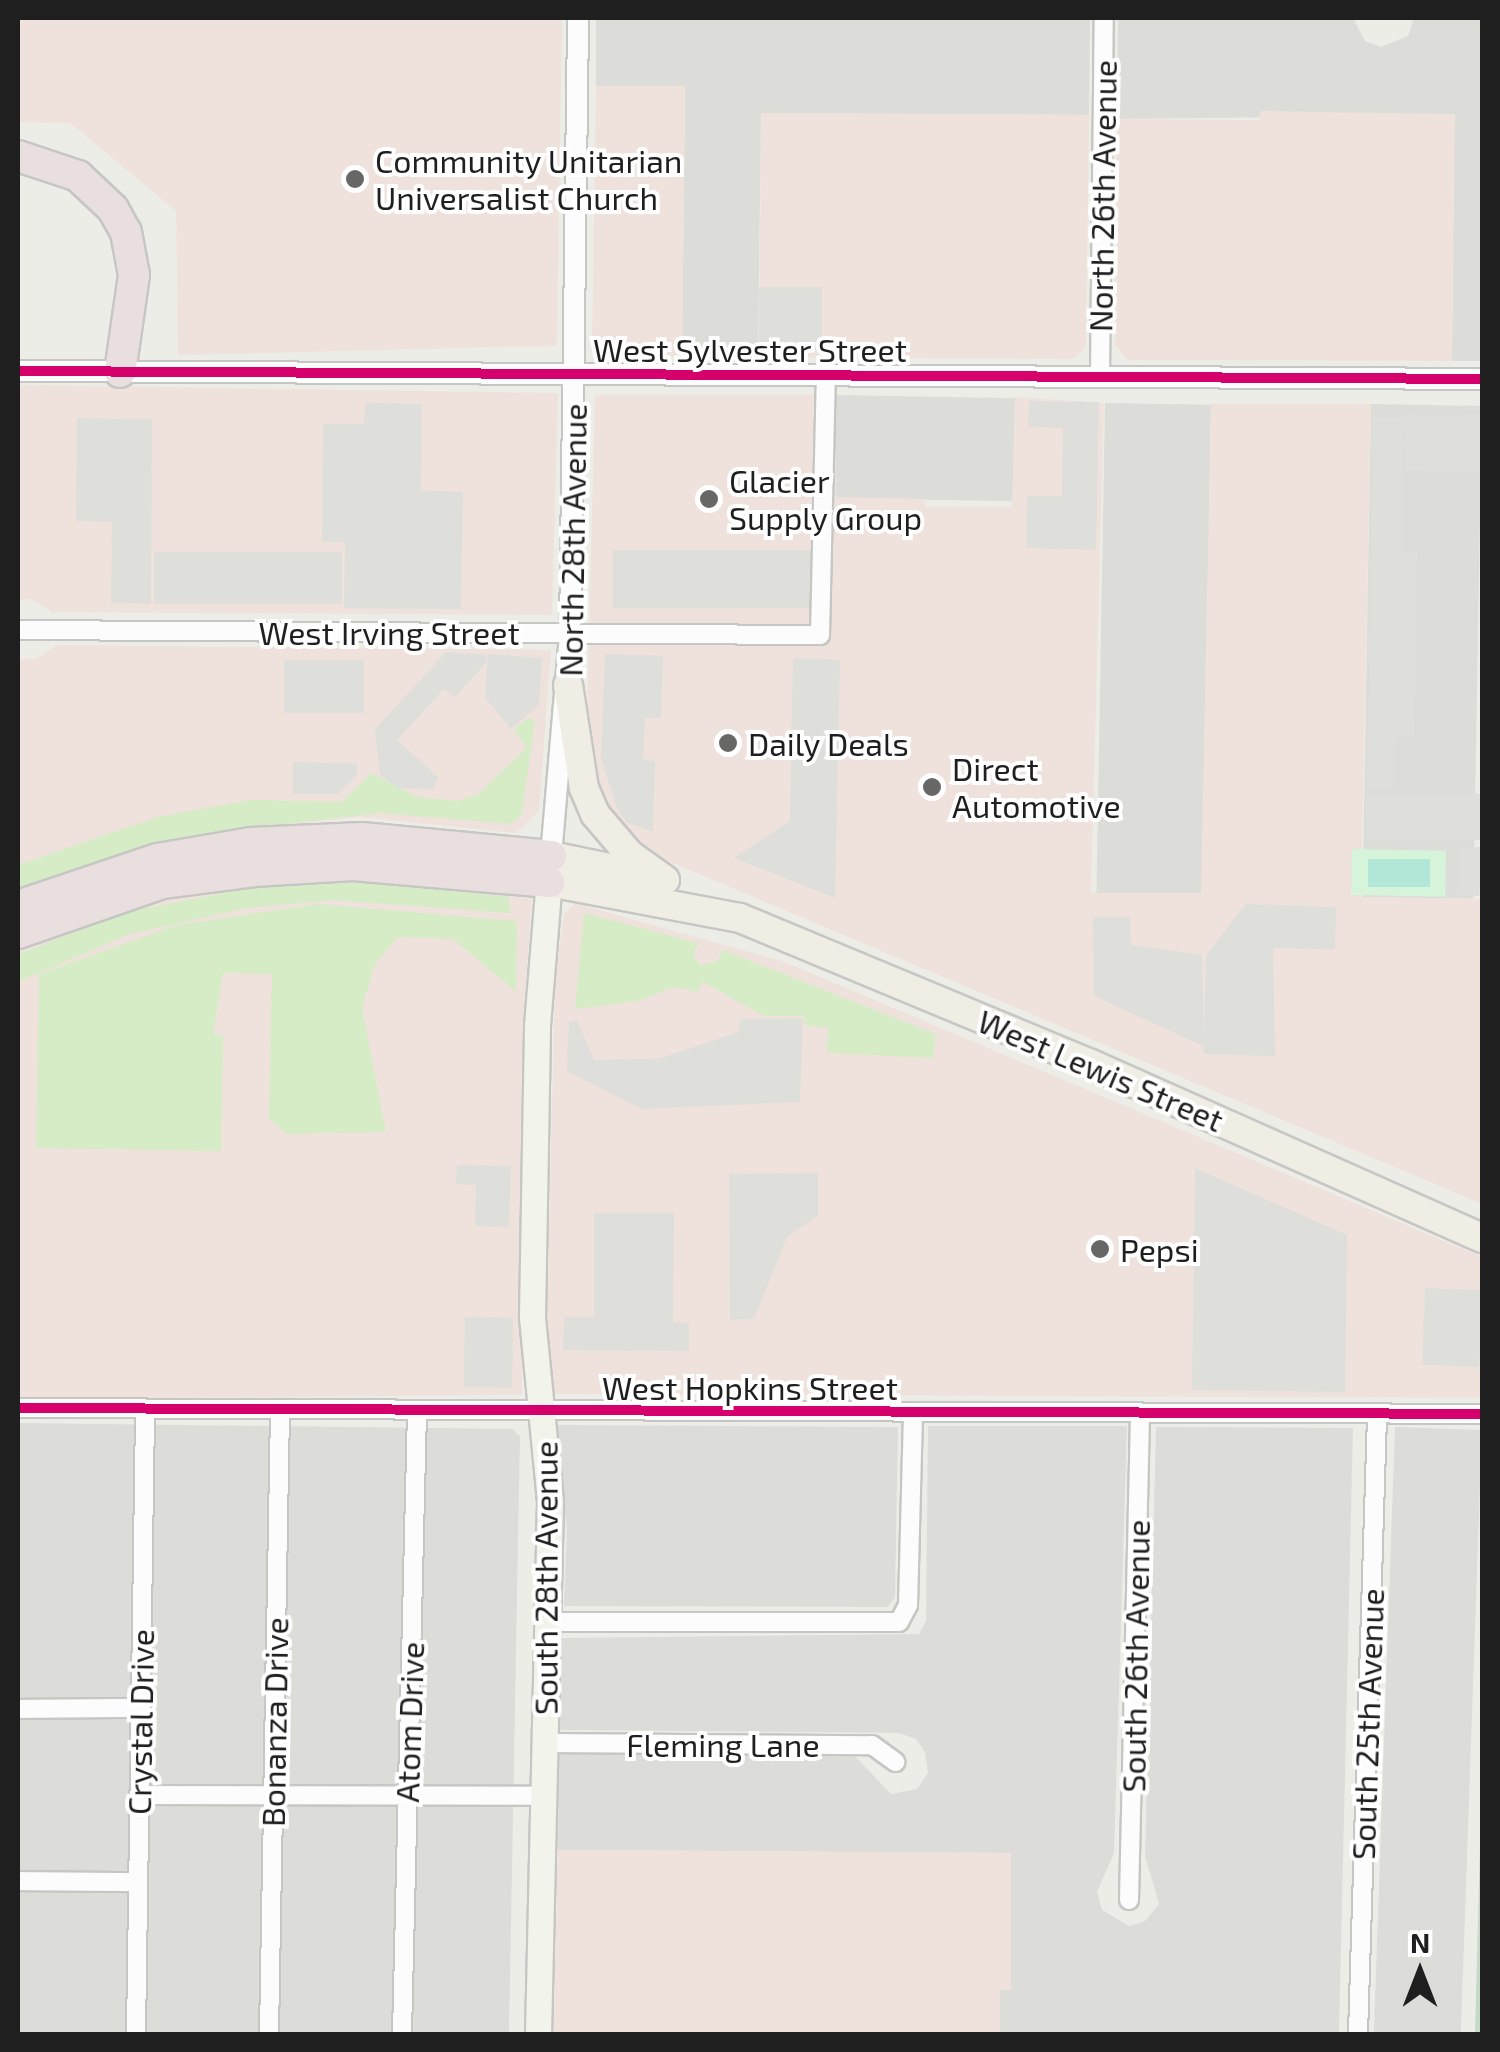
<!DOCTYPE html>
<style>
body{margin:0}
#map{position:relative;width:1500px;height:2052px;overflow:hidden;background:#edede8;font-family:"Exo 2",sans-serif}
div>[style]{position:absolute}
.residential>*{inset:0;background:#dcdcd9;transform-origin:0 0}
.commercial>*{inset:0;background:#efe2dd}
.grass>*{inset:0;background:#d5ecc6}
.cemetery>*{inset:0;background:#c5d9c9}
.park>*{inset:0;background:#d5f4da;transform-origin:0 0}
.pitch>*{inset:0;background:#b2e6d7;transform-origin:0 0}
.parking>*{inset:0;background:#dededb;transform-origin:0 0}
.roads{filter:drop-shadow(2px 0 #c6c6c4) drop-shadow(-2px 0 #c6c6c4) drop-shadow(0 2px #c6c6c4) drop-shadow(0 -2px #c6c6c4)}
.minor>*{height:18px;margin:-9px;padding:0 9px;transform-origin:9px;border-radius:9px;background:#fcfcfc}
.tertiary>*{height:20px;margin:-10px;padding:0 10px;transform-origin:10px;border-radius:10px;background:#fcfcfc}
.secondary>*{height:25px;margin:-12.5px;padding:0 12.5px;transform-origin:12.5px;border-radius:12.5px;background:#f2f4eb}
.primary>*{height:28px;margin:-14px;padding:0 14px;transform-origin:14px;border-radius:14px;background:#f0ede5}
.motorway>*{height:30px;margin:-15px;padding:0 15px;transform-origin:15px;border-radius:15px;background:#eadfdf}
.cycleway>*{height:10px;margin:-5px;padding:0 5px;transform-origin:5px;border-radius:5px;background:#d6006c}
.dots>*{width:28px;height:28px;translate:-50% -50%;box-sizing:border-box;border:5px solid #fff;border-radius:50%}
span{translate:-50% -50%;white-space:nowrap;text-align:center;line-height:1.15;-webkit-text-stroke:8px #fff;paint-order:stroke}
.poi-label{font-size:32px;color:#1f1f1f}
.left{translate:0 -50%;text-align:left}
.street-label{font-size:32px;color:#1f1f1f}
.frame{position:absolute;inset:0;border:20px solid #1f1f1f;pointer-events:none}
.north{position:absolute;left:1370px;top:1922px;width:100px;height:100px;-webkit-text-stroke:8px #fff;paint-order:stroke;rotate:0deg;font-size:28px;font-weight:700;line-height:40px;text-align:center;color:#1f1f1f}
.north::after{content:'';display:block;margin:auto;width:35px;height:45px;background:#1f1f1f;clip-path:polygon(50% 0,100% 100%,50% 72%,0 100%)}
</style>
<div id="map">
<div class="residential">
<i style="clip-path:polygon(596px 18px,1090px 18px,1089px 115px,761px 113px,758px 357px,682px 357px,685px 87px,596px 86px)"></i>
<i style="clip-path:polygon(1118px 18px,1353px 18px,1365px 41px,1381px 47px,1408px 36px,1414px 18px,1482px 18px,1482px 361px,1452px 361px,1454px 115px,1117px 119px)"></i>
<i style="left:835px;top:395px;width:180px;height:103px;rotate:1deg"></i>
<i style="left:1105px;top:403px;width:106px;height:490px;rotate:1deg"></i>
<i style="left:1371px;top:404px;width:111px;height:493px;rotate:1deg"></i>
<i style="clip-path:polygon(18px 1423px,512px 1429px,520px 1436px,509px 2034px,18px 2034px)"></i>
<i style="clip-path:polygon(555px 1425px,898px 1427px,895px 1598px,887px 1607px,564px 1606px,567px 1530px)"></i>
<i style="clip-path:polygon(928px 1426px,1127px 1426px,1114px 1853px,1097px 1892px,1102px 1910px,1129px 1926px,1145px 1921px,1159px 1904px,1145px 1856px,1156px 1427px,1353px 1428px,1339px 2034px,1000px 2034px,1000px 1990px,1010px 1990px,1010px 1853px,558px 1850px,559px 1753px,852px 1753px,891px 1794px,917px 1789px,928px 1773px,925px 1752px,916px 1739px,899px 1733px,560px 1730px,562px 1638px,919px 1634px,926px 1621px)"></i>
<i style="left:1395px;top:1427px;width:87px;height:607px;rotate:2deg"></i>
</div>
<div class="commercial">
<i style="clip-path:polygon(18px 18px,562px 18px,557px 346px,178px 355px,176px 211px,70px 123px,18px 122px)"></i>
<i style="clip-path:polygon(596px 86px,685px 86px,682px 357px,605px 357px,592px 344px)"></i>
<i style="clip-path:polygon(1260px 111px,1455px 114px,1452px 361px,1128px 360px,1115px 345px,1117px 119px,1259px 120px)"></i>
<i style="clip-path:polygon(761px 113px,1089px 115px,1086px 347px,1074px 359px,759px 357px)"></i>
<i style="clip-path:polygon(18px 385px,558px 393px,552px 615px,52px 612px,31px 599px,18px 600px)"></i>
<i style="clip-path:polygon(595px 395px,835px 395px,836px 497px,925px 499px,925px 507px,1012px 507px,1015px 397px,1104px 403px,1091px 893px,1201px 893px,1211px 404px,1371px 404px,1361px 897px,1482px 899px,1482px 1204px,656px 856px,605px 822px,586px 752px)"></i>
<i style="clip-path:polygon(57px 645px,551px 650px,539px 811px,516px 833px,360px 817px,212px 833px,132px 852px,18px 892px,18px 659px,36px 659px)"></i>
<i style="clip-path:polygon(389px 879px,532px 899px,524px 1011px,522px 1395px,18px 1399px,18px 950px,123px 911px,186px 896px,252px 885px)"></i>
<i style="clip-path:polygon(575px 903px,785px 962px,1482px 1257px,1482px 1398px,553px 1394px,547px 1320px,555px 979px,564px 914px)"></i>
<i style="clip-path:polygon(558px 1850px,1011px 1853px,1011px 1990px,1000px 1990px,1000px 2034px,553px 2034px)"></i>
</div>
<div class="grass">
<i style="clip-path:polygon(529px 717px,535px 721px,522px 813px,512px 824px,380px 813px,207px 833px,18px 889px,18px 865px,158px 817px,251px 800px,342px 802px,371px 773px,417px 797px,457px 801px,479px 794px,527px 747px,514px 730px)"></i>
<i style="clip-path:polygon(379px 882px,509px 897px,510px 913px,330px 900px,243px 909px,130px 934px,18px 982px,18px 954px,131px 911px,255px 887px)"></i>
<i style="clip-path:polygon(318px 904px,517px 921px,516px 992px,453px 939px,398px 937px,375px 964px,362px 1008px,386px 1132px,287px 1134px,269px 1119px,272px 974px,223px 973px,213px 1034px,223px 1035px,221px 1151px,36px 1148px,39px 974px,177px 925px)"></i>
<i style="clip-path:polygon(584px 913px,698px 943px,693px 956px,700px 965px,717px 962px,723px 950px,936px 1034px,933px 1058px,827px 1053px,828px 1027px,805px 1026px,804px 1016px,764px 1016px,703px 982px,697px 992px,674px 987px,638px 1001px,575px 1009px)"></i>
</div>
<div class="cemetery">
<i style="clip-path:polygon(1482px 1769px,1482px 2034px,1475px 2034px)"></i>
</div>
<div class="park">
<i style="left:1352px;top:849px;width:94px;height:46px;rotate:1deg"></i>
</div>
<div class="pitch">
<i style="left:1368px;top:859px;width:62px;height:28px"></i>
</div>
<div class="parking">
<i style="left:759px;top:287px;width:63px;height:59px"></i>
<i style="clip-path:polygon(1029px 401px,1099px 402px,1096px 550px,1026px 548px,1027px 496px,1062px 496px,1063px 428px,1028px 427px)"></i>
<i style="clip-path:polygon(365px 403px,422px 404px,421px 491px,463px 492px,461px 609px,344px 608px,345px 542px,322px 542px,323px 424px,364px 424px)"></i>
<i style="left:1406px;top:414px;width:76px;height:57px;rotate:1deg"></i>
<i style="clip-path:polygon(1373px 417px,1404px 417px,1402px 551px,1417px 552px,1415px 737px,1395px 738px,1394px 789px,1367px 789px)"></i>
<i style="clip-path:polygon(77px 418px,152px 419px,151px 604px,111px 603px,112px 522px,76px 521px)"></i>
<i style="left:613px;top:550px;width:199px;height:58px"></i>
<i style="left:154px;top:552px;width:188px;height:52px"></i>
<i style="clip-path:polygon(446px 652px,486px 655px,486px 663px,455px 697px,444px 689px,397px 740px,439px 778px,433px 789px,399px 788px,380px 776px,375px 729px)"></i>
<i style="clip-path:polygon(488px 654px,542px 658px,539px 705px,511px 729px,485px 698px)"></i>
<i style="clip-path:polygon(605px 654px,663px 656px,661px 718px,645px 718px,643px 760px,655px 761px,653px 832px,627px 823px,617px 808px,601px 759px)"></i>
<i style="clip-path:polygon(793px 658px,840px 660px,835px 898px,734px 858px,790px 821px)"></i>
<i style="left:284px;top:660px;width:80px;height:53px"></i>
<i style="clip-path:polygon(293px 762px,357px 763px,357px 775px,338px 794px,293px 794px)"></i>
<i style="left:1366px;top:794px;width:116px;height:46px"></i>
<i style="left:1460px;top:846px;width:22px;height:49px;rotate:3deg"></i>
<i style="clip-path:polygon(1246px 904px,1336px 907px,1335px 949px,1273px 948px,1275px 1056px,1204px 1054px,1203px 1046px,1094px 996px,1093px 917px,1130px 917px,1131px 945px,1202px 955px,1204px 1036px,1206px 955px)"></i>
<i style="clip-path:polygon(803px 1018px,800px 1102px,641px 1109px,567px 1071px,569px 1021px,577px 1020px,594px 1060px,658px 1059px,739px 1032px,740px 1019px)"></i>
<i style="clip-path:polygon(457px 1165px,511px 1166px,509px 1227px,475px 1226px,476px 1185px,456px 1184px)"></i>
<i style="clip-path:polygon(1195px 1168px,1347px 1235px,1345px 1392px,1192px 1390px)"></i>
<i style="clip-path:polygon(818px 1173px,818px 1215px,787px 1237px,754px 1319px,730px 1320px,729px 1174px)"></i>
<i style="clip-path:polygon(594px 1213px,674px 1213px,673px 1322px,689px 1323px,689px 1351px,563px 1350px,564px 1317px,594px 1317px)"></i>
<i style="left:1425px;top:1288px;width:57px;height:77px;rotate:2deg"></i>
<i style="left:465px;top:1317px;width:48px;height:70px;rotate:1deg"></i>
</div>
<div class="roads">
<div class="minor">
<i style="left:1100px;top:375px;width:357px;rotate:-89.4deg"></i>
<i style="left:19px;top:630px;width:801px;rotate:0.36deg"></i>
<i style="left:820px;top:635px;width:260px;rotate:-88.7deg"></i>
<i style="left:18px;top:1408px;width:1464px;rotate:0.23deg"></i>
<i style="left:548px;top:1622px;width:351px"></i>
<i style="left:899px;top:1622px;width:19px;rotate:-62deg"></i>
<i style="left:908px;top:1605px;width:193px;rotate:-88.5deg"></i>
<i style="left:18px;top:1709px;width:123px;rotate:-0.5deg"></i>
<i style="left:545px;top:1743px;width:327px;rotate:0.4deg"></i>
<i style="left:872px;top:1745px;width:29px;rotate:36deg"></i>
<i style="left:139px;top:1795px;width:405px;rotate:0.1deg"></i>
<i style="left:18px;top:1881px;width:120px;rotate:0.5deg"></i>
<i style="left:1129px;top:1900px;width:487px;rotate:-88.7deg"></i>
<i style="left:136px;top:2034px;width:624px;rotate:-89.17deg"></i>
<i style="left:269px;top:2034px;width:624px;rotate:-88.99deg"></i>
<i style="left:402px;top:2034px;width:624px;rotate:-88.62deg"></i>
<i style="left:1358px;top:2034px;width:620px;rotate:-88.24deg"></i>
</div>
<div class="tertiary">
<i style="left:18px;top:371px;width:1464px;rotate:0.31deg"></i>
<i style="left:551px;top:856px;width:224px;rotate:-85.1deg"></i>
<i style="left:570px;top:633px;width:615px;rotate:-89.25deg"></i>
</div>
<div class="secondary">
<i style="left:538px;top:2034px;width:533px;rotate:-88.71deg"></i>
<i style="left:550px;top:1501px;width:186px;rotate:-95.6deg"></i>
<i style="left:532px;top:1316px;width:291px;rotate:-89deg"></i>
<i style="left:537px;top:1025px;width:160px;rotate:-85.3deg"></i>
</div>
<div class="primary">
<i style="left:568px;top:685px;width:104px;rotate:81.2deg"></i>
<i style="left:584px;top:788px;width:28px;rotate:67deg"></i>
<i style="left:595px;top:814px;width:54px;rotate:49.5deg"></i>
<i style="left:630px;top:855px;width:43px;rotate:35.5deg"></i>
<i style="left:551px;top:856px;width:104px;rotate:11.6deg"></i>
<i style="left:549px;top:882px;width:194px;rotate:10.7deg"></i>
<i style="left:740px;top:918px;width:380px;rotate:22.6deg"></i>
<i style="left:1091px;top:1064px;width:428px;rotate:24deg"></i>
</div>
<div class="motorway">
<i style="left:18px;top:156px;width:63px;rotate:18.4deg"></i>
<i style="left:78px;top:176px;width:48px;rotate:43.3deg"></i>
<i style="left:113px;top:209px;width:26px;rotate:61deg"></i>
<i style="left:126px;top:232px;width:44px;rotate:79.5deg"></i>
<i style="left:134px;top:275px;width:98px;rotate:98.2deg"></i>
<i style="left:18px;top:906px;width:148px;rotate:-18.6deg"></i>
<i style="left:158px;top:859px;width:94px;rotate:-9.8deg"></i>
<i style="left:251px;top:843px;width:111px;rotate:-2.6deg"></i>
<i style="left:362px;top:838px;width:190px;rotate:5.4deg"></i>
<i style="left:18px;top:933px;width:152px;rotate:-19.1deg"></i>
<i style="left:162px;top:883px;width:93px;rotate:-7.4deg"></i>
<i style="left:254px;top:871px;width:99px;rotate:-3.5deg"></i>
<i style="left:353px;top:865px;width:197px;rotate:5deg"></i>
</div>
</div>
<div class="cycleway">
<i style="left:18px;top:371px;width:1464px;rotate:0.31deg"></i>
<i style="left:18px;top:1408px;width:1464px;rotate:0.23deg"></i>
</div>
<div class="dots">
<i style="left:355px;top:179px;background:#676765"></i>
<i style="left:709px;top:499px;background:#676765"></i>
<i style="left:728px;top:743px;background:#676765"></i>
<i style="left:932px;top:787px;background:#676765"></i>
<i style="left:1100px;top:1249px;background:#676765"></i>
</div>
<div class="poi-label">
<span class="left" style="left:375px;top:179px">Community Unitarian<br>Universalist Church</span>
<span class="left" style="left:729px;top:499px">Glacier<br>Supply Group</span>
<span class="left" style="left:748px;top:743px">Daily Deals</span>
<span class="left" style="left:952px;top:787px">Direct<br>Automotive</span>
<span class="left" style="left:1120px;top:1249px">Pepsi</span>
</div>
<div class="street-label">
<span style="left:1102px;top:196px;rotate:-89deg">North 26th Avenue</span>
<span style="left:750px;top:349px">West Sylvester Street</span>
<span style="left:572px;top:540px;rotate:-89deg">North 28th Avenue</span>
<span style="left:389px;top:632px">West Irving Street</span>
<span style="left:1101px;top:1070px;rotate:23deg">West Lewis Street</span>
<span style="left:750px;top:1387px">West Hopkins Street</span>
<span style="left:545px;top:1578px;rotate:-90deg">South 28th Avenue</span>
<span style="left:1135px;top:1656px;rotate:-89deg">South 26th Avenue</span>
<span style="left:140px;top:1722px;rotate:-89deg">Crystal Drive</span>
<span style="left:274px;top:1722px;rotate:-89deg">Bonanza Drive</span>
<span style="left:409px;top:1722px;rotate:-88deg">Atom Drive</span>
<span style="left:1367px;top:1724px;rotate:-88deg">South 25th Avenue</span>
<span style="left:723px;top:1744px">Fleming Lane</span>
</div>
<div class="frame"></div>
<div class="north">N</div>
</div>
